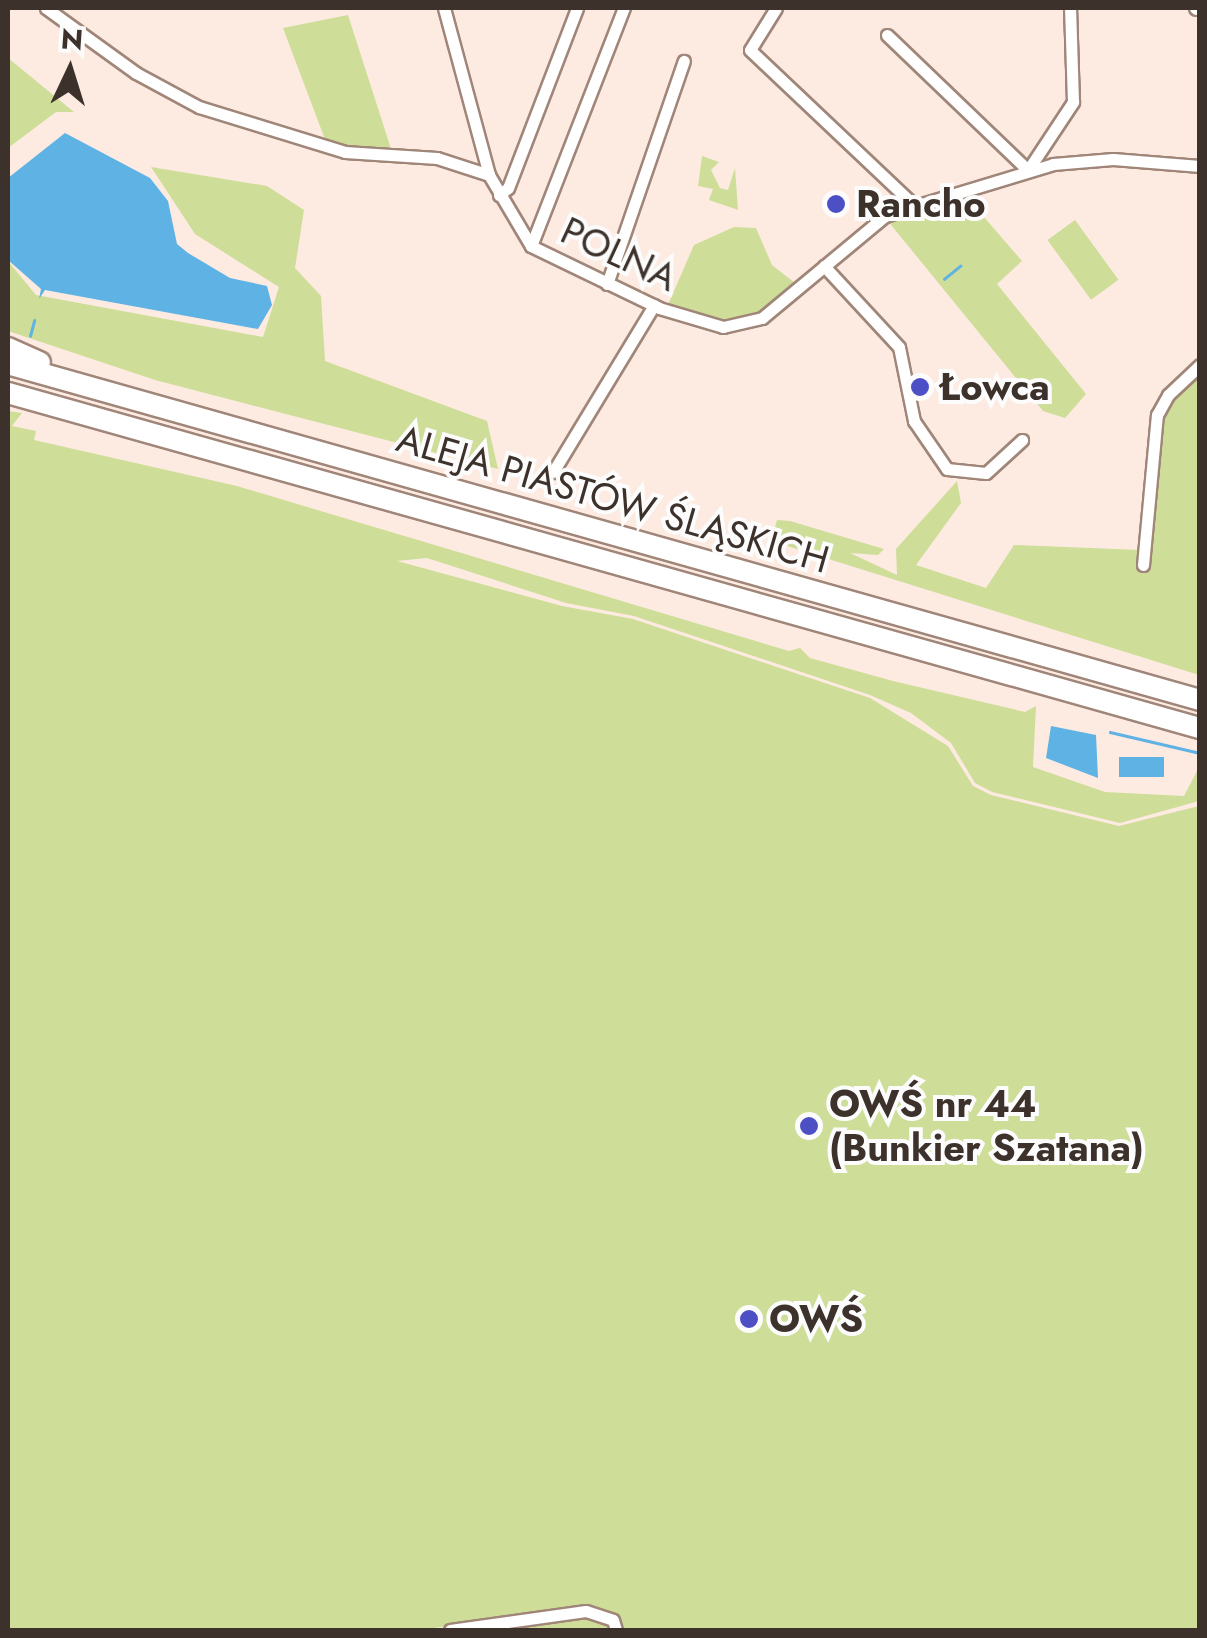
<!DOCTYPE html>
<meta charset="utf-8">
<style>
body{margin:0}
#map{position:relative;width:1207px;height:1638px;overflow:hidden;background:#fdebe2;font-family:Jost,sans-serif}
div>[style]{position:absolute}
.green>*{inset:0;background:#cedd98;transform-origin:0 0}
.water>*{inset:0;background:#5fb2e4;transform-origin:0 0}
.stream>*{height:2.5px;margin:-1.25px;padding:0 1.25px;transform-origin:1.25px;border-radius:1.25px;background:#5fb2e4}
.roads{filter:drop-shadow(2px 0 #a08678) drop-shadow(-2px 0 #a08678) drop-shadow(0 2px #a08678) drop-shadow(0 -2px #a08678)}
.minor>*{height:11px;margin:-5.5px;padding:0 5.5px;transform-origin:5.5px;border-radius:5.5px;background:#fff}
.tertiary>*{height:14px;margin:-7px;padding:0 7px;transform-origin:7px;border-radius:7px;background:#fff}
.motorway>*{height:20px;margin:-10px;padding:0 10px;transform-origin:10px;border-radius:10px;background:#fff}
.dots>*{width:28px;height:28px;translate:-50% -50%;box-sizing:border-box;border:5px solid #fcfcfc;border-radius:50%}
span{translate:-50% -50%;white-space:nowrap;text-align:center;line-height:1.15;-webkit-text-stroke:8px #fcfcfc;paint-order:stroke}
.poi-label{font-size:38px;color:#3c312b;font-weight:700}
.left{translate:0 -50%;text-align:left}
.street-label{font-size:38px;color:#3c312b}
.frame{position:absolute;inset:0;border:10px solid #3c312b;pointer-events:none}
.north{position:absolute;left:20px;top:20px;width:100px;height:100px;-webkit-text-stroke:8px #fcfcfc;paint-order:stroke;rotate:4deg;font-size:28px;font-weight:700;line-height:40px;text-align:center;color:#3c312b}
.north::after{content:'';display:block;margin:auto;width:35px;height:45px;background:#3c312b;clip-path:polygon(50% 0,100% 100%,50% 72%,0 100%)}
</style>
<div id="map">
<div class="green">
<i style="clip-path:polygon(348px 15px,392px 152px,326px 142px,283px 28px)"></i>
<i style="clip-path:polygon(8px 58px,74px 112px,56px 112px,8px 148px)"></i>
<i style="clip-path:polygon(702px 156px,719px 162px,711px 170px,720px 188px,728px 190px,735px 168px,738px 210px,709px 200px,713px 189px,698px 186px)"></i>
<i style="clip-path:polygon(151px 167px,267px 186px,304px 210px,295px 268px,321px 296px,325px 361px,487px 421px,498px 469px,155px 380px,8px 331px,8px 261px,36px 295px,263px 337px,279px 287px,195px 234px)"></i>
<i style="clip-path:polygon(964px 194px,1022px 261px,997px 284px,1086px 394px,1065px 418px,1043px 411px,887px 220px)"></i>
<i style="left:1075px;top:220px;width:74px;height:34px;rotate:54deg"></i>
<i style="clip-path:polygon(734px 227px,756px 228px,772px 265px,795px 283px,749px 321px,729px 323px,667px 307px,694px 245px)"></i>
<i style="clip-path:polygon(1199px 370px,1199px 675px,771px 541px,777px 520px,790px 521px,884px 549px,878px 555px,850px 553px,897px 575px,896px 549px,957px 481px,961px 503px,916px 565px,986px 588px,1014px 545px,1140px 550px,1159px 420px,1167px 400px)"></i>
<i style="clip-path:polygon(8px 411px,22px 413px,12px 426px,36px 431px,34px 440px,237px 486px,789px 651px,800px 648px,810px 658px,893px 681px,1025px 712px,1036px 706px,1033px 767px,1105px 792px,1184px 796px,1199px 767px,1199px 801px,1120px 823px,992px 792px,975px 783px,951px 743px,911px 713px,870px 695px,634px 616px,566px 603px,427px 558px,397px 561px,562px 606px,633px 619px,870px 698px,948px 746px,973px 786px,991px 795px,1119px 826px,1199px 806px,1199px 1630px,624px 1630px,616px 1614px,585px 1607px,420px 1630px,8px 1630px)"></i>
<i style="clip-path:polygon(587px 1616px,608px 1621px,612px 1630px,477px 1630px)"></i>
</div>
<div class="water">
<i style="clip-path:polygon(65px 133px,150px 178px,168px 201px,177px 244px,188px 253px,230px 278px,267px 286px,272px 305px,258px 329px,45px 290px,39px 299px,41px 289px,8px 260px,8px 178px)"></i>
<i style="clip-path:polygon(1051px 726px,1096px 735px,1098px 778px,1046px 758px)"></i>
<i style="left:1119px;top:757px;width:45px;height:20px"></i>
</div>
<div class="stream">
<i style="left:944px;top:279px;width:21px;rotate:-39deg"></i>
<i style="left:30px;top:336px;width:16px;rotate:-75deg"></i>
<i style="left:1110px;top:732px;width:92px;rotate:13.1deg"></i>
</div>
<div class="roads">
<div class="minor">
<i style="left:46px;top:8px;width:111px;rotate:35.8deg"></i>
<i style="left:136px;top:73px;width:72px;rotate:28.4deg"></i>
<i style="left:199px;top:107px;width:153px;rotate:17.1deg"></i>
<i style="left:345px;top:152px;width:92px;rotate:3.7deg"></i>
<i style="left:437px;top:158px;width:55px;rotate:18.1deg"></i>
<i style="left:489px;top:175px;width:82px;rotate:59.4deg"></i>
<i style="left:531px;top:246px;width:142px;rotate:25.8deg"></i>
<i style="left:659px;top:308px;width:67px;rotate:16.5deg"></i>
<i style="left:723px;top:327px;width:40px;rotate:-13deg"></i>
<i style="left:762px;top:318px;width:160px;rotate:-39.7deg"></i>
<i style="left:885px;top:216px;width:32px;rotate:-18deg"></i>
<i style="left:915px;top:206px;width:144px;rotate:-16.9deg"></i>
<i style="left:1053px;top:164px;width:60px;rotate:-4.8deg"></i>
<i style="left:1113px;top:159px;width:87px;rotate:4.6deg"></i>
<i style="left:444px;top:8px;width:173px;rotate:74.9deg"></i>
<i style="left:776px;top:8px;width:49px;rotate:121.8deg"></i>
<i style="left:750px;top:50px;width:227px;rotate:43.4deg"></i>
<i style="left:887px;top:35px;width:195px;rotate:43.8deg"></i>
<i style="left:1028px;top:170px;width:82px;rotate:-56.5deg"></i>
<i style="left:1073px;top:102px;width:94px;rotate:-91.8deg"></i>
<i style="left:499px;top:195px;width:11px;rotate:-38deg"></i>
<i style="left:508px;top:188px;width:193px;rotate:-69deg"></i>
<i style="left:531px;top:246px;width:256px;rotate:-68.7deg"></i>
<i style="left:824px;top:266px;width:110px;rotate:47.2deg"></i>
<i style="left:899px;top:347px;width:76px;rotate:78.5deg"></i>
<i style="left:914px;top:421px;width:58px;rotate:55.5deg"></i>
<i style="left:947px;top:469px;width:39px;rotate:6deg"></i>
<i style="left:986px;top:473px;width:49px;rotate:-42.5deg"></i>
<i style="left:607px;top:284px;width:236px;rotate:-71deg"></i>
<i style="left:553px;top:472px;width:195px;rotate:-58.8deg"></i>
<i style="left:1143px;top:565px;width:151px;rotate:-84.7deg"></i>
<i style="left:1157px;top:415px;width:23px;rotate:-61deg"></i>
<i style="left:1168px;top:395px;width:44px;rotate:-43.2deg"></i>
<i style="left:450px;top:1630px;width:137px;rotate:-8deg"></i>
<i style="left:586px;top:1611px;width:28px;rotate:18deg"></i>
<i style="left:613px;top:1620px;width:10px;rotate:73deg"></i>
</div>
<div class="tertiary">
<i style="left:1197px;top:8px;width:3px"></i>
</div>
<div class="motorway">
<i style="left:8px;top:348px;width:35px;rotate:24deg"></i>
<i style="left:8px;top:364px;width:1238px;rotate:15.74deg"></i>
<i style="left:8px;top:393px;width:1238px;rotate:15.7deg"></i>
</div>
</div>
<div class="dots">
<i style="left:836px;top:204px;background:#4d4fc5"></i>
<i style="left:920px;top:387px;background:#4d4fc5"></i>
<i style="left:809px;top:1126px;background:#4d4fc5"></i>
<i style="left:749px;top:1319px;background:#4d4fc5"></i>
</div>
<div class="poi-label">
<span class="left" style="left:856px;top:204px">Rancho</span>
<span class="left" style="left:940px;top:387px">Łowca</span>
<span class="left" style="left:829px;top:1126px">OWŚ nr 44<br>(Bunkier Szatana)</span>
<span class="left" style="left:769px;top:1319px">OWŚ</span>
</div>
<div class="street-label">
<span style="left:619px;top:254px;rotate:25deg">POLNA</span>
<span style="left:613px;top:499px;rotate:16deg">ALEJA PIASTÓW ŚLĄSKICH</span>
</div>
<div class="frame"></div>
<div class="north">N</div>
</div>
